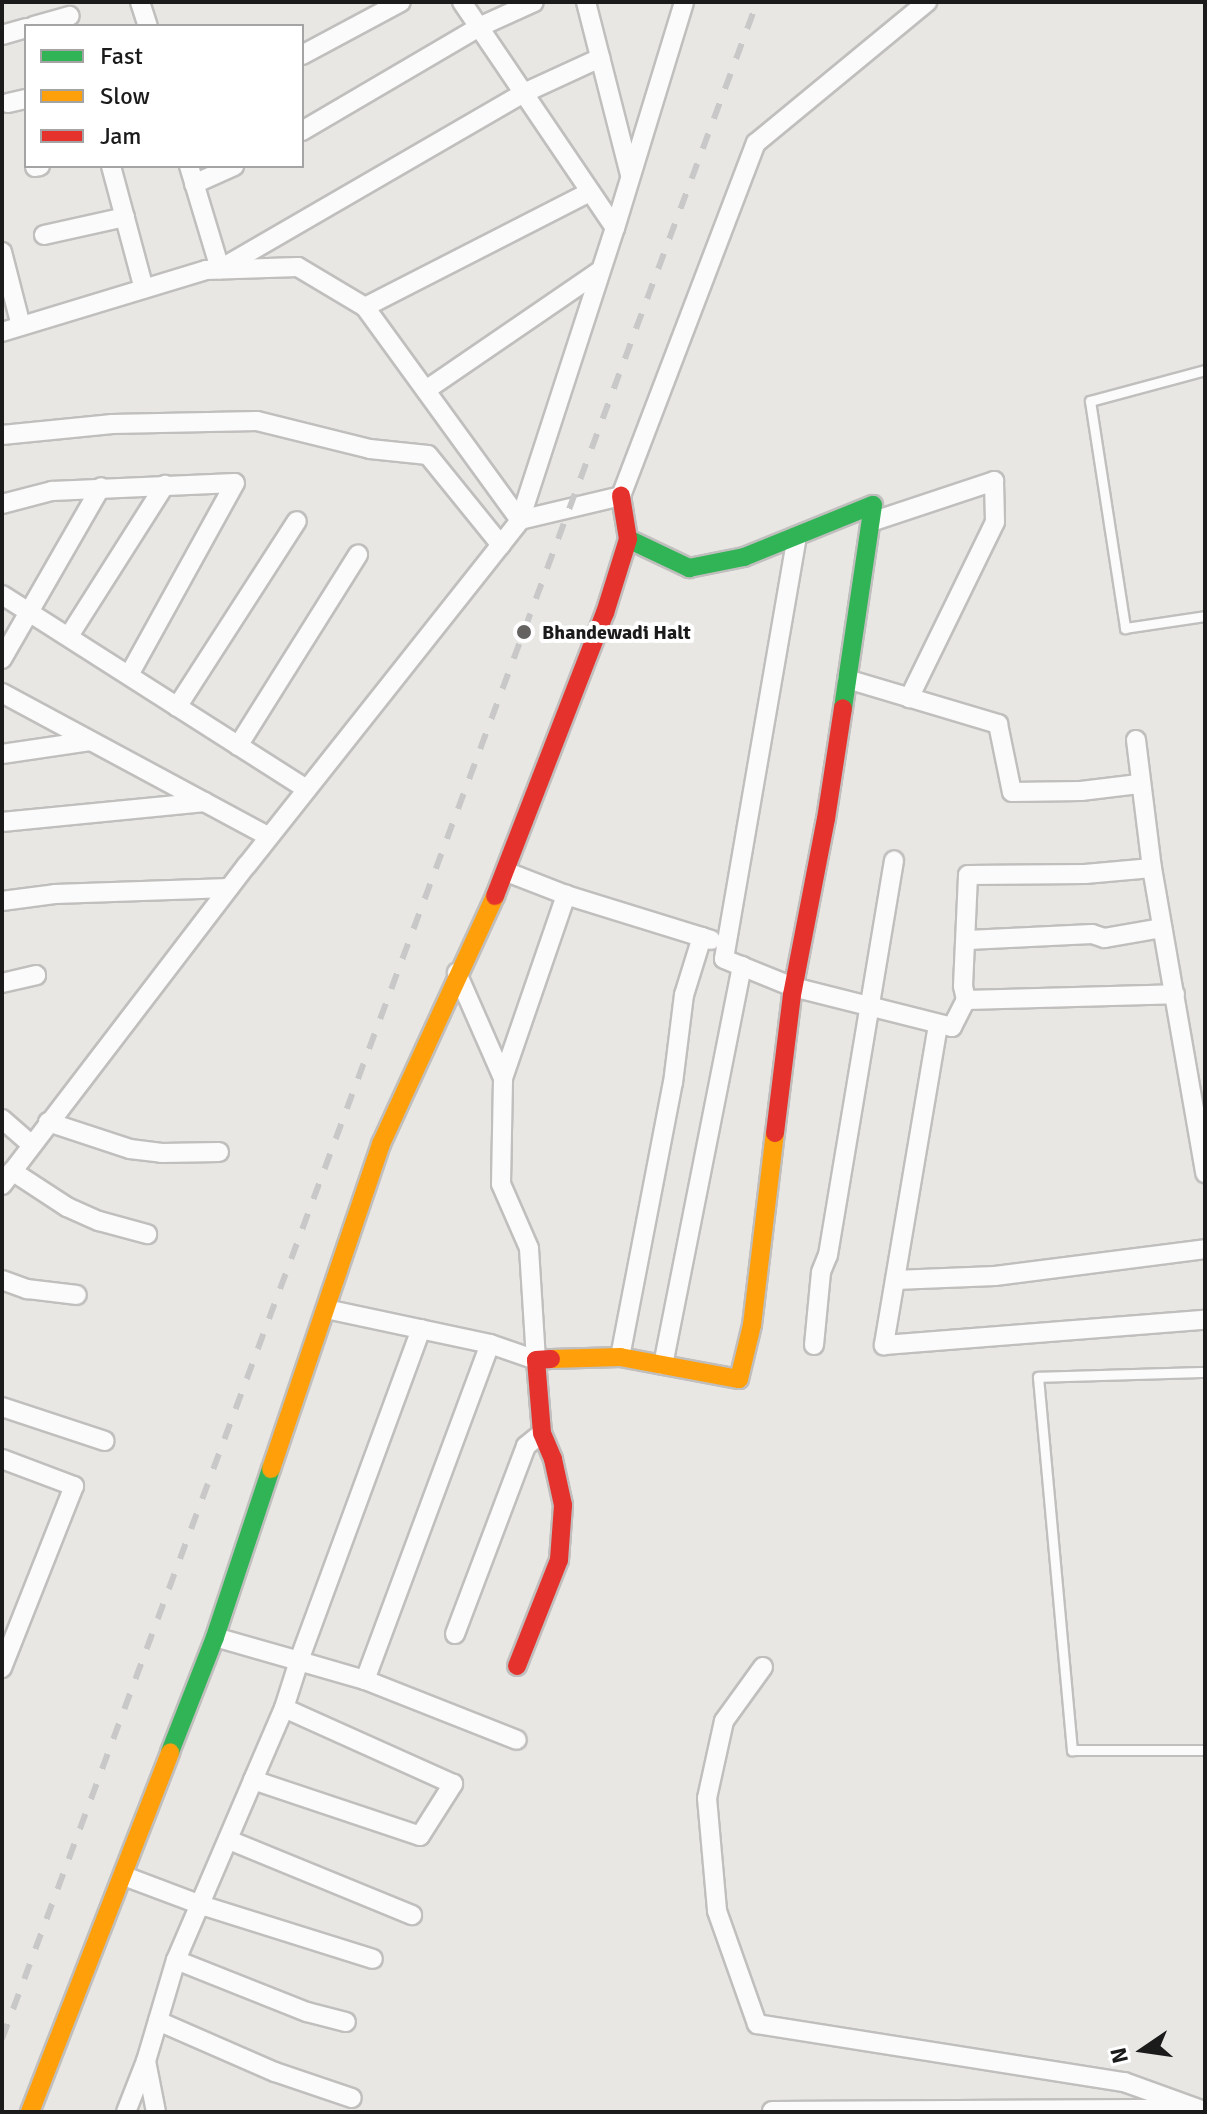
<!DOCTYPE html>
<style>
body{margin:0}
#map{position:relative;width:1207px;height:2114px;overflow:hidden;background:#e9e7e4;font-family:Signika,sans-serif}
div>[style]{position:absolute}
.roads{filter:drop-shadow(2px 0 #c0bfbe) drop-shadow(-2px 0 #c0bfbe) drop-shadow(0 2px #c0bfbe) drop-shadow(0 -2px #c0bfbe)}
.lane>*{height:9px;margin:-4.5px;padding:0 4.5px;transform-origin:4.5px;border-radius:4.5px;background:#fcfbfb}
.street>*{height:18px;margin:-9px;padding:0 9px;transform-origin:9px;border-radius:9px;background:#fcfbfb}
.fast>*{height:18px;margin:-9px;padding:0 9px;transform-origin:9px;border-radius:9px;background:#30b455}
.slow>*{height:18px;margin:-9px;padding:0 9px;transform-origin:9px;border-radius:9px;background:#ff9f0a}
.jam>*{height:18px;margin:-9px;padding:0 9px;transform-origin:9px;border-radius:9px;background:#e5322d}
.rail>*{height:6px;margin-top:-3px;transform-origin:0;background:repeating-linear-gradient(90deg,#c9c8c8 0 16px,transparent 0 32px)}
.dots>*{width:22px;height:22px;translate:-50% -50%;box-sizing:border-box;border:4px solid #fff;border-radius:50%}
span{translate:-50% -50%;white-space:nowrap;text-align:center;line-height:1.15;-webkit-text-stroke:8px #fff;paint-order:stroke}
.poi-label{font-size:20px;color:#1b1b1b;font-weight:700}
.left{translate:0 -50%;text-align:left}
.frame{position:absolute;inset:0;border:4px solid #1b1b1b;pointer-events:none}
.legend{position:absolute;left:24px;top:24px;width:280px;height:144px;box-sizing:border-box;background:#fff;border:2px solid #a4a4a4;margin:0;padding:10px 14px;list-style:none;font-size:24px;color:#1b1b1b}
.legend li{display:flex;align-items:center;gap:16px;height:40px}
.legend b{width:40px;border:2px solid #a4a4a4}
.north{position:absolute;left:1103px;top:2010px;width:80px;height:80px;-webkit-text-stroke:6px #fff;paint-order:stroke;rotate:257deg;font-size:22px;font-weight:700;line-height:32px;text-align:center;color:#1b1b1b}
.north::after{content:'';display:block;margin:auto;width:28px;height:36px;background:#1b1b1b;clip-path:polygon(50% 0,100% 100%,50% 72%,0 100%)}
</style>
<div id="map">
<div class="roads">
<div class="lane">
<i style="left:1205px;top:370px;width:119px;rotate:164.9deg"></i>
<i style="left:1090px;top:401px;width:230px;rotate:81.2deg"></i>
<i style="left:1125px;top:628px;width:81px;rotate:-8.5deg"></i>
<i style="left:1205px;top:1372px;width:167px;rotate:178.3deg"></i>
<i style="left:1038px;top:1377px;width:375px;rotate:84.8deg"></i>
<i style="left:1072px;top:1750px;width:133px"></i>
</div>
<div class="street">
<i style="left:140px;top:2px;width:25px;rotate:72deg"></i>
<i style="left:462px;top:2px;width:273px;rotate:55.9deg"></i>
<i style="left:615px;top:228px;width:236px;rotate:-73deg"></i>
<i style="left:586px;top:2px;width:179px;rotate:75.7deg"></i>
<i style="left:34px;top:26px;width:37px;rotate:-16deg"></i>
<i style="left:2px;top:35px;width:25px;rotate:-16deg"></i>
<i style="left:302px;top:55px;width:112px;rotate:-28.2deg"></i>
<i style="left:8px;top:103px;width:18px;rotate:-13deg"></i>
<i style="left:302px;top:131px;width:205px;rotate:-30.4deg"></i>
<i style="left:479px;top:27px;width:60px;rotate:-24.4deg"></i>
<i style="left:111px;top:166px;width:127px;rotate:75deg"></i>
<i style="left:189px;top:166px;width:108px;rotate:73.2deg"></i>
<i style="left:220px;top:269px;width:351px;rotate:-30.1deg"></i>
<i style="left:524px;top:93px;width:84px;rotate:-24.7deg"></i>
<i style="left:35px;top:167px;width:5px;rotate:-11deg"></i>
<i style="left:194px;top:184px;width:44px;rotate:-24.2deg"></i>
<i style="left:44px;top:235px;width:83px;rotate:-12.5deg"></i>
<i style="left:2px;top:252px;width:76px;rotate:75.6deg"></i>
<i style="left:365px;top:307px;width:253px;rotate:-27.1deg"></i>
<i style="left:2px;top:332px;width:213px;rotate:-16.9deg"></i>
<i style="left:206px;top:270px;width:92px;rotate:-1.9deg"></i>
<i style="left:298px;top:267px;width:78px;rotate:30.8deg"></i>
<i style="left:365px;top:307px;width:263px;rotate:54deg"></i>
<i style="left:426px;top:390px;width:211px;rotate:-34.4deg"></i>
<i style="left:2px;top:435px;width:111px;rotate:-5.7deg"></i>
<i style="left:112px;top:424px;width:145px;rotate:-1.2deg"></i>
<i style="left:257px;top:421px;width:116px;rotate:13.9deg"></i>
<i style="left:370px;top:449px;width:58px;rotate:5.9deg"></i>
<i style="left:428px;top:455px;width:116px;rotate:51deg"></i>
<i style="left:2px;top:504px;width:52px;rotate:-14.6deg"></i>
<i style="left:52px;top:491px;width:183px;rotate:-2.5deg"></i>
<i style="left:520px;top:520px;width:104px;rotate:-13.4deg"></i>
<i style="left:621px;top:496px;width:378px;rotate:-69.1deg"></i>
<i style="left:756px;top:143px;width:222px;rotate:-39.5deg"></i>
<i style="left:871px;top:522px;width:130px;rotate:-18.4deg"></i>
<i style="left:994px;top:481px;width:41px;rotate:88.6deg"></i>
<i style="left:995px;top:522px;width:196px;rotate:116deg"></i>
<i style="left:797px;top:536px;width:429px;rotate:99.8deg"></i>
<i style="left:724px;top:959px;width:74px;rotate:22.1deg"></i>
<i style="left:793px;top:987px;width:164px;rotate:14.1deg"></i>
<i style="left:952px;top:1027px;width:30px;rotate:-63deg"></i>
<i style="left:966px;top:1000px;width:14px;rotate:-102deg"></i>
<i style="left:963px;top:986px;width:111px;rotate:-87.4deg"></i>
<i style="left:968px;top:875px;width:117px;rotate:-0.5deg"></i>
<i style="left:1085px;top:874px;width:67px;rotate:-5.1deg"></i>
<i style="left:2px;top:595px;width:361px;rotate:32.5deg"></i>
<i style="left:69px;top:636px;width:179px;rotate:-57.6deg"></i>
<i style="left:2px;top:659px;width:198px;rotate:-60.1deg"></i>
<i style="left:129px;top:675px;width:219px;rotate:-61.1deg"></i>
<i style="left:847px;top:679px;width:158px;rotate:16.6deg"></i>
<i style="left:998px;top:724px;width:69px;rotate:78.4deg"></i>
<i style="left:1012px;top:792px;width:69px;rotate:-0.8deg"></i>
<i style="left:1081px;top:791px;width:58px;rotate:-6.9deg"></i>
<i style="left:2px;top:693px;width:303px;rotate:28.3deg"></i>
<i style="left:177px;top:707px;width:221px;rotate:-57.2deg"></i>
<i style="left:1136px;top:740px;width:129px;rotate:82.9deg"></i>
<i style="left:1152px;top:868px;width:310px;rotate:80.1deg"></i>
<i style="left:238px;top:746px;width:226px;rotate:-57.9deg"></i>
<i style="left:2px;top:754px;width:89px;rotate:-8.4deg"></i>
<i style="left:2px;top:822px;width:204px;rotate:-5.6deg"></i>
<i style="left:507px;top:872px;width:63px;rotate:21.3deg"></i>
<i style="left:2px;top:901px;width:53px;rotate:-7.5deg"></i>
<i style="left:55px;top:894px;width:174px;rotate:-2deg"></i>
<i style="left:968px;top:940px;width:124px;rotate:-2.8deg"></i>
<i style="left:1092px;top:934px;width:13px;rotate:18deg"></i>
<i style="left:1104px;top:938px;width:59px;rotate:-9.8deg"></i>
<i style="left:2px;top:983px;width:35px;rotate:-13deg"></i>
<i style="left:966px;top:1000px;width:209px;rotate:-1.6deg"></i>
<i style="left:938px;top:1025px;width:325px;rotate:99.6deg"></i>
<i style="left:884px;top:1345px;width:322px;rotate:-4.5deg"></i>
<i style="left:503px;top:1078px;width:194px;rotate:-71deg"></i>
<i style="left:566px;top:895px;width:152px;rotate:17.2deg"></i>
<i style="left:2px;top:1119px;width:38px;rotate:41deg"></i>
<i style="left:48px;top:1122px;width:86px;rotate:18.2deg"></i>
<i style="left:130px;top:1149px;width:32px;rotate:7deg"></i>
<i style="left:162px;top:1153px;width:57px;rotate:-1deg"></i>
<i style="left:12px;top:1171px;width:66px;rotate:33.2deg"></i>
<i style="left:67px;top:1207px;width:35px;rotate:24deg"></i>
<i style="left:99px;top:1221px;width:50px;rotate:15.2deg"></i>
<i style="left:2px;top:1185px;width:403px;rotate:-52.6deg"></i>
<i style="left:247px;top:865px;width:440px;rotate:-51.6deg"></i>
<i style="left:520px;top:520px;width:307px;rotate:-72deg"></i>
<i style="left:2px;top:1280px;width:27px;rotate:20deg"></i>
<i style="left:27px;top:1289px;width:50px;rotate:6.8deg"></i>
<i style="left:895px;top:1280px;width:100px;rotate:-2.3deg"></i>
<i style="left:995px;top:1276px;width:212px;rotate:-7.3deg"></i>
<i style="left:326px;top:1309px;width:168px;rotate:12deg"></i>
<i style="left:490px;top:1344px;width:49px;rotate:19.2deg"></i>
<i style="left:536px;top:1360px;width:112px;rotate:-93.6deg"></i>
<i style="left:529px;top:1248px;width:70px;rotate:-113.6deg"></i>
<i style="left:501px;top:1184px;width:106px;rotate:-88.9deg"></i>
<i style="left:503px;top:1078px;width:115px;rotate:-113.7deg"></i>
<i style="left:421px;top:1329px;width:354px;rotate:110.2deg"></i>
<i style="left:299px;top:1661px;width:69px;rotate:16.1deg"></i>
<i style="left:365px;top:1680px;width:163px;rotate:21.5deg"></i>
<i style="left:814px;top:1345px;width:73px;rotate:-84.5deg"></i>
<i style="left:821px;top:1272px;width:18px;rotate:-68deg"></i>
<i style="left:828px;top:1255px;width:400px;rotate:-80.5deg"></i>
<i style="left:620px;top:1357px;width:279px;rotate:-79.1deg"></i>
<i style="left:673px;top:1083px;width:89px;rotate:-82.9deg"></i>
<i style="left:684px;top:995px;width:61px;rotate:-72.8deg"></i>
<i style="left:663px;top:1365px;width:407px;rotate:-78.8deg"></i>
<i style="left:2px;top:1407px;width:108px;rotate:18.3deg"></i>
<i style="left:2px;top:1459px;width:77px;rotate:20.6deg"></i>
<i style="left:74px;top:1486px;width:196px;rotate:111.6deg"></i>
<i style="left:455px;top:1634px;width:201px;rotate:-69.3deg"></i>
<i style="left:526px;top:1446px;width:21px;rotate:-39deg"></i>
<i style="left:763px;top:1667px;width:67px;rotate:125.8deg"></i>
<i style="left:724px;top:1721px;width:79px;rotate:102.4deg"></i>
<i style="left:707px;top:1798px;width:113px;rotate:84.9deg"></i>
<i style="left:717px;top:1911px;width:120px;rotate:70.5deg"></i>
<i style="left:757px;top:2024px;width:372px;rotate:9deg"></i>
<i style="left:1124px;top:2082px;width:80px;rotate:19.8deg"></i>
<i style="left:365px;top:1680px;width:358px;rotate:-69.6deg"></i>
<i style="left:253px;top:1780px;width:78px;rotate:-66.7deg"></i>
<i style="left:229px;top:1840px;width:198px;rotate:22.3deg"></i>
<i style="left:124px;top:1876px;width:82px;rotate:20.6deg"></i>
<i style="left:201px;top:1905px;width:180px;rotate:17.4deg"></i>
<i style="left:176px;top:1960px;width:141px;rotate:21.7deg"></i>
<i style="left:307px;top:2012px;width:40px;rotate:14.4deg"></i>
<i style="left:158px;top:2021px;width:128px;rotate:23.6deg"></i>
<i style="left:275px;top:2072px;width:81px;rotate:18.7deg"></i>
<i style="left:772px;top:2111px;width:414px;rotate:-0.3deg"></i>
<i style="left:126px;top:2112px;width:55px;rotate:-68.6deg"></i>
<i style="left:156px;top:2112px;width:52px;rotate:-101.1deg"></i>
<i style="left:146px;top:2061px;width:105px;rotate:-73.5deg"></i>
<i style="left:176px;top:1960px;width:196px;rotate:-66.8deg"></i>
<i style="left:253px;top:1780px;width:176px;rotate:18.5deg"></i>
<i style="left:420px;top:1836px;width:62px;rotate:-57.6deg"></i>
<i style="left:453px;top:1784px;width:185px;rotate:-155.8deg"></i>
<i style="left:284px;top:1708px;width:49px;rotate:-72.3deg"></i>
<i style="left:299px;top:1661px;width:87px;rotate:-164.1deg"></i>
</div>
<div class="fast">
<i style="left:628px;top:539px;width:68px;rotate:25.4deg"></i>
<i style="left:689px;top:568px;width:56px;rotate:-11.3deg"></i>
<i style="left:744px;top:557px;width:139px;rotate:-22deg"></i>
<i style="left:873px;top:505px;width:205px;rotate:98.4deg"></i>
<i style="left:170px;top:1752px;width:123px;rotate:-68.6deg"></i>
<i style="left:215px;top:1637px;width:177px;rotate:-71.6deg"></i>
</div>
<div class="slow">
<i style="left:551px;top:1359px;width:69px;rotate:-1.7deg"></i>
<i style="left:620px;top:1357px;width:121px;rotate:10.5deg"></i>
<i style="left:739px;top:1379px;width:56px;rotate:-76.5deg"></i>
<i style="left:752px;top:1325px;width:193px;rotate:-83.2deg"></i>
<i style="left:271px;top:1469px;width:343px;rotate:-71.3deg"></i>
<i style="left:381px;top:1144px;width:273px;rotate:-65.3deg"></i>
<i style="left:30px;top:2112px;width:386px;rotate:-68.7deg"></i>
</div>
<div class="jam">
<i style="left:495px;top:896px;width:304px;rotate:-68.8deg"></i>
<i style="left:605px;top:613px;width:77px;rotate:-72.7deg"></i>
<i style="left:628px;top:539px;width:44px;rotate:-99.2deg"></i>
<i style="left:775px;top:1133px;width:139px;rotate:-83deg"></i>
<i style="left:792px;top:995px;width:179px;rotate:-79.1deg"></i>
<i style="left:826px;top:819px;width:112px;rotate:-81.3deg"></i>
<i style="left:517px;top:1666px;width:114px;rotate:-68.4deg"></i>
<i style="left:559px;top:1560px;width:55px;rotate:-85.8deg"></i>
<i style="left:563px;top:1505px;width:47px;rotate:-102.3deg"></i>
<i style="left:553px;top:1459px;width:28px;rotate:-113deg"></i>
<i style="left:542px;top:1433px;width:73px;rotate:-94.7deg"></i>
<i style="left:536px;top:1360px;width:15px;rotate:-4deg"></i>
</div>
</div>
<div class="rail">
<i style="left:2px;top:2039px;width:2172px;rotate:-69.66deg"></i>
</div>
<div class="dots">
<i style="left:524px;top:632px;background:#636261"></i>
</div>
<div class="poi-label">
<span class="left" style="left:542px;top:632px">Bhandewadi Halt</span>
</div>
<div class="frame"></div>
<ul class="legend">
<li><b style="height:10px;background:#30b455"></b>Fast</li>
<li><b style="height:10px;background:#ff9f0a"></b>Slow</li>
<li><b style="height:10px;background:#e5322d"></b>Jam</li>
</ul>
<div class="north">N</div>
</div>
